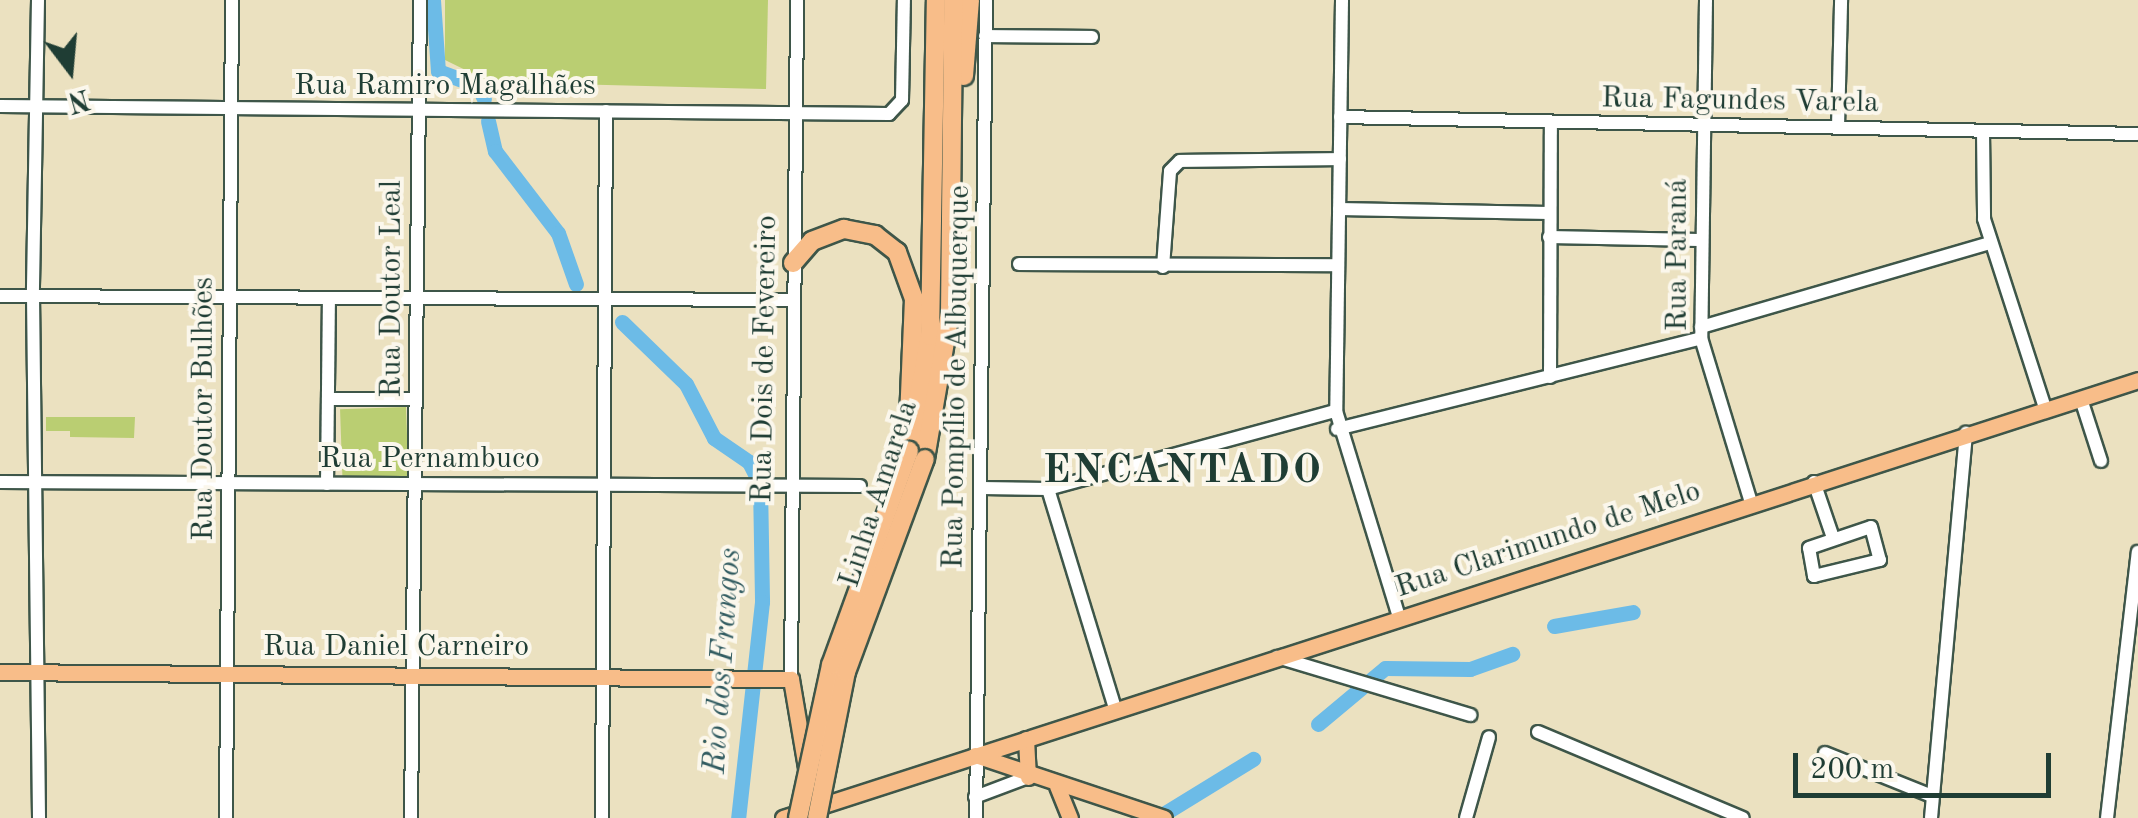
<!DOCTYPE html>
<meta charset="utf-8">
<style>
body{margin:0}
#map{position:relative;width:2138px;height:818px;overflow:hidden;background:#ebe1c0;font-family:"Old Standard TT",serif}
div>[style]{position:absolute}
.green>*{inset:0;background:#bace72;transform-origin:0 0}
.river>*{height:15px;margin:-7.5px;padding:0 7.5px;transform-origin:7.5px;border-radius:7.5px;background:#6cbbe7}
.roads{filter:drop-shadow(2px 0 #3e5649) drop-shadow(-2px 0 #3e5649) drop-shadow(0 2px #3e5649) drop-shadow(0 -2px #3e5649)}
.minor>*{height:12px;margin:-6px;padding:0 6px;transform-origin:6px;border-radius:6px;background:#fff}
.major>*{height:15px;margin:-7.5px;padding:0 7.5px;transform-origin:7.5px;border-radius:7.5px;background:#f8bd89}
.highway>*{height:18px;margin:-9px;padding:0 9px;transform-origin:9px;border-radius:9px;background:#f8bd89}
.bridges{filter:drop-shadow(2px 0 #3e5649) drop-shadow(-2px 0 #3e5649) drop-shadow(0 2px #3e5649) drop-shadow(0 -2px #3e5649)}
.highway-bridge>*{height:18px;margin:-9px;padding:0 9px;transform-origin:9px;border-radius:9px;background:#f8bd89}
span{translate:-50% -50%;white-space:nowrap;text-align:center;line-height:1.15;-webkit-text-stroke:8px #fbf7ec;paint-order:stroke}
.street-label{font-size:30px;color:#1f3d34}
.water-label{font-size:32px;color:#325c61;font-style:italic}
.district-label{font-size:40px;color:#1f3d34;font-weight:700;letter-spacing:2.5px}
.north{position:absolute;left:20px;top:20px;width:100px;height:100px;-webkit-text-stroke:8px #fbf7ec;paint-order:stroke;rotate:164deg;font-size:28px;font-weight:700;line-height:40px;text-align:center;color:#1f3d34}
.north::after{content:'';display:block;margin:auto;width:35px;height:45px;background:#1f3d34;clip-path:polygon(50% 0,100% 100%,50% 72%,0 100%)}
.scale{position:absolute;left:1793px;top:753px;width:258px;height:45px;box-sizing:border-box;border:5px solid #1f3d34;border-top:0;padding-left:12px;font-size:30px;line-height:35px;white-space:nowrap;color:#1f3d34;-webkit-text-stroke:8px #fbf7ec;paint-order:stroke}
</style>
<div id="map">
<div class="green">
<i style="clip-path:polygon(445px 0,768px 0,766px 89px,490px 82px,445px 60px)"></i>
<i style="left:406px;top:407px;width:69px;height:66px;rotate:88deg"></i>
<i style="clip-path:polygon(46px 417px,135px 417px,134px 438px,70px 437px,70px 431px,46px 431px)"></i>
</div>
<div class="river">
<i style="left:433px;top:0;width:71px;rotate:86deg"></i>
<i style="left:438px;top:71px;width:43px;rotate:20.6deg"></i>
<i style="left:478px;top:86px;width:14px;rotate:65deg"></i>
<i style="left:488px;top:121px;width:31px;rotate:77deg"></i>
<i style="left:495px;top:151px;width:103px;rotate:52.5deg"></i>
<i style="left:558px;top:233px;width:54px;rotate:70.6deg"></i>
<i style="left:622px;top:322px;width:89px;rotate:44.1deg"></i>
<i style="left:686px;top:384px;width:61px;rotate:62.6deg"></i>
<i style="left:714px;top:438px;width:42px;rotate:34.4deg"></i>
<i style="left:749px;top:462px;width:25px;rotate:63deg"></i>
<i style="left:760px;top:484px;width:118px;rotate:89deg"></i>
<i style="left:762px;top:602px;width:217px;rotate:96.3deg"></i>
<i style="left:1554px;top:626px;width:80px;rotate:-10deg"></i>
<i style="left:1318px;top:724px;width:87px;rotate:-39.9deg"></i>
<i style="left:1385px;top:668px;width:85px;rotate:0.7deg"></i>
<i style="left:1470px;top:669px;width:45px;rotate:-19.7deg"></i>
<i style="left:1157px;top:818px;width:113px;rotate:-31.6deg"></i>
</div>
<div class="roads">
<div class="minor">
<i style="left:38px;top:0;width:296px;rotate:91deg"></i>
<i style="left:33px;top:296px;width:522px;rotate:89.34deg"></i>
<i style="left:1342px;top:0;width:411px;rotate:90.8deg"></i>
<i style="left:1336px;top:411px;width:215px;rotate:73deg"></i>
<i style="left:1706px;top:0;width:338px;rotate:90.8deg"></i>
<i style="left:1701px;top:338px;width:172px;rotate:73.1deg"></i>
<i style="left:985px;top:36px;width:107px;rotate:0.5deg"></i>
<i style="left:0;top:106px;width:889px;rotate:0.52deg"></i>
<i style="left:889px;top:114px;width:19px;rotate:-47deg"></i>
<i style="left:902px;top:100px;width:100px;rotate:-88.9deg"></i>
<i style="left:1340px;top:117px;width:798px;rotate:1.22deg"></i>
<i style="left:1838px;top:127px;width:127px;rotate:-88.6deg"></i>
<i style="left:1983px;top:132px;width:87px;rotate:89.3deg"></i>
<i style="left:1984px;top:219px;width:202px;rotate:72.1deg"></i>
<i style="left:1339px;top:209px;width:210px;rotate:1.1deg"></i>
<i style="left:1549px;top:237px;width:150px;rotate:1.1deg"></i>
<i style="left:1019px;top:264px;width:318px;rotate:0.2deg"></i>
<i style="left:1163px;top:267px;width:96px;rotate:-85.8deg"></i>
<i style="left:1170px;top:171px;width:14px;rotate:-45deg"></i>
<i style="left:1180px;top:161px;width:160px;rotate:-0.7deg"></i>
<i style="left:0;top:296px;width:792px;rotate:0.29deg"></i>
<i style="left:1701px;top:327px;width:301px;rotate:-16.2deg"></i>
<i style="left:1550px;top:377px;width:255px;rotate:-89.8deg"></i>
<i style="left:328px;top:399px;width:88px"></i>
<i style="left:2081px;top:399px;width:65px;rotate:72.1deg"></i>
<i style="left:1337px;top:429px;width:375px;rotate:-14deg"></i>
<i style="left:0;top:482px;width:860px;rotate:0.27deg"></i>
<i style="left:1814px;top:482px;width:56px;rotate:71.2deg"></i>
<i style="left:327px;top:484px;width:186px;rotate:-89.4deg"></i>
<i style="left:982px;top:488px;width:66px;rotate:0.9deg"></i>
<i style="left:1048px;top:489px;width:298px;rotate:-15.2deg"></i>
<i style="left:1048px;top:489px;width:229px;rotate:73deg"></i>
<i style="left:1871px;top:527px;width:34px;rotate:75deg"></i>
<i style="left:1880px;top:560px;width:68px;rotate:166.4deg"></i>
<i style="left:1814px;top:576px;width:28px;rotate:-100deg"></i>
<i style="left:1809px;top:548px;width:65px;rotate:-18.7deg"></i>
<i style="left:1277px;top:657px;width:202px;rotate:16.7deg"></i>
<i style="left:791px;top:679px;width:679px;rotate:-89.49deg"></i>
<i style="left:1538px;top:732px;width:222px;rotate:22.8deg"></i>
<i style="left:1825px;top:753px;width:115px;rotate:21.9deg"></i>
<i style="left:975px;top:797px;width:57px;rotate:-20.7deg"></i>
<i style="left:226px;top:818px;width:818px;rotate:-89.58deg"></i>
<i style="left:411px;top:818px;width:818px;rotate:-89.37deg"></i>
<i style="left:602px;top:818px;width:707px;rotate:-89.68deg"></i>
<i style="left:976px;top:818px;width:818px;rotate:-89.3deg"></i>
<i style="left:1466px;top:818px;width:84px;rotate:-74.1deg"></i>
<i style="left:1931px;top:818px;width:387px;rotate:-84.8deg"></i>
<i style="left:2107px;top:818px;width:268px;rotate:-83.4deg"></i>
</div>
<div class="major">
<i style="left:0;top:672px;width:791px;rotate:0.51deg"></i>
<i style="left:791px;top:679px;width:96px;rotate:80.4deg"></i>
<i style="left:1026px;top:739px;width:38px;rotate:87deg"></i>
<i style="left:975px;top:755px;width:199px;rotate:18.4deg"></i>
<i style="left:1057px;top:786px;width:35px;rotate:68deg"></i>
<i style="left:783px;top:818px;width:1424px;rotate:-17.91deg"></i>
</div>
<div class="highway">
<i style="left:964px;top:76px;width:76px;rotate:-85.5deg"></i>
<i style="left:793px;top:263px;width:29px;rotate:-49deg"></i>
<i style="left:812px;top:241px;width:34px;rotate:-21deg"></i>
<i style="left:844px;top:229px;width:32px;rotate:11deg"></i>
<i style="left:875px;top:235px;width:28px;rotate:38deg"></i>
<i style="left:897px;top:252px;width:50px;rotate:70.1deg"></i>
<i style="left:914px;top:299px;width:119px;rotate:92.4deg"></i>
<i style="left:909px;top:451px;width:117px;rotate:-79.7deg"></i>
<i style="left:930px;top:336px;width:336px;rotate:-89deg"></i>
<i style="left:925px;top:459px;width:149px;rotate:-80.3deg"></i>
<i style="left:950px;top:312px;width:312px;rotate:-89.4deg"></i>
</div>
</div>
<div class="bridges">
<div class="highway-bridge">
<i style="left:798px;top:818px;width:157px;rotate:-77.8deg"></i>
<i style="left:831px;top:665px;width:228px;rotate:-70deg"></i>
<i style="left:817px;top:818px;width:149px;rotate:-78.8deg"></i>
<i style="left:846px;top:672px;width:227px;rotate:-69.7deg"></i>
</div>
</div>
<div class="street-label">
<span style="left:445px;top:86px">Rua Ramiro Magalhães</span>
<span style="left:1740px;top:101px;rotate:1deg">Rua Fagundes Varela</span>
<span style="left:1678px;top:255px;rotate:-90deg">Rua Paraná</span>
<span style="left:392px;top:289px;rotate:-90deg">Rua Doutor Leal</span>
<span style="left:765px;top:359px;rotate:-89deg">Rua Dois de Fevereiro</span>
<span style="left:957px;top:377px;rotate:-89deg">Rua Pompílio de Albuquerque</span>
<span style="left:204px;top:409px;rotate:-90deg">Rua Doutor Bulhões</span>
<span style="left:430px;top:459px">Rua Pernambuco</span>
<span style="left:879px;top:494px;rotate:-72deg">Linha Amarela</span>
<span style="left:1548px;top:540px;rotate:-18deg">Rua Clarimundo de Melo</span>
<span style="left:396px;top:647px">Rua Daniel Carneiro</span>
</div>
<div class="water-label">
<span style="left:724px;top:661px;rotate:-86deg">Rio dos Frangos</span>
</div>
<div class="district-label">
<span style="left:1183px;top:472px">ENCANTADO</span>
</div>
<div class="north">N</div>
<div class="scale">200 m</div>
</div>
